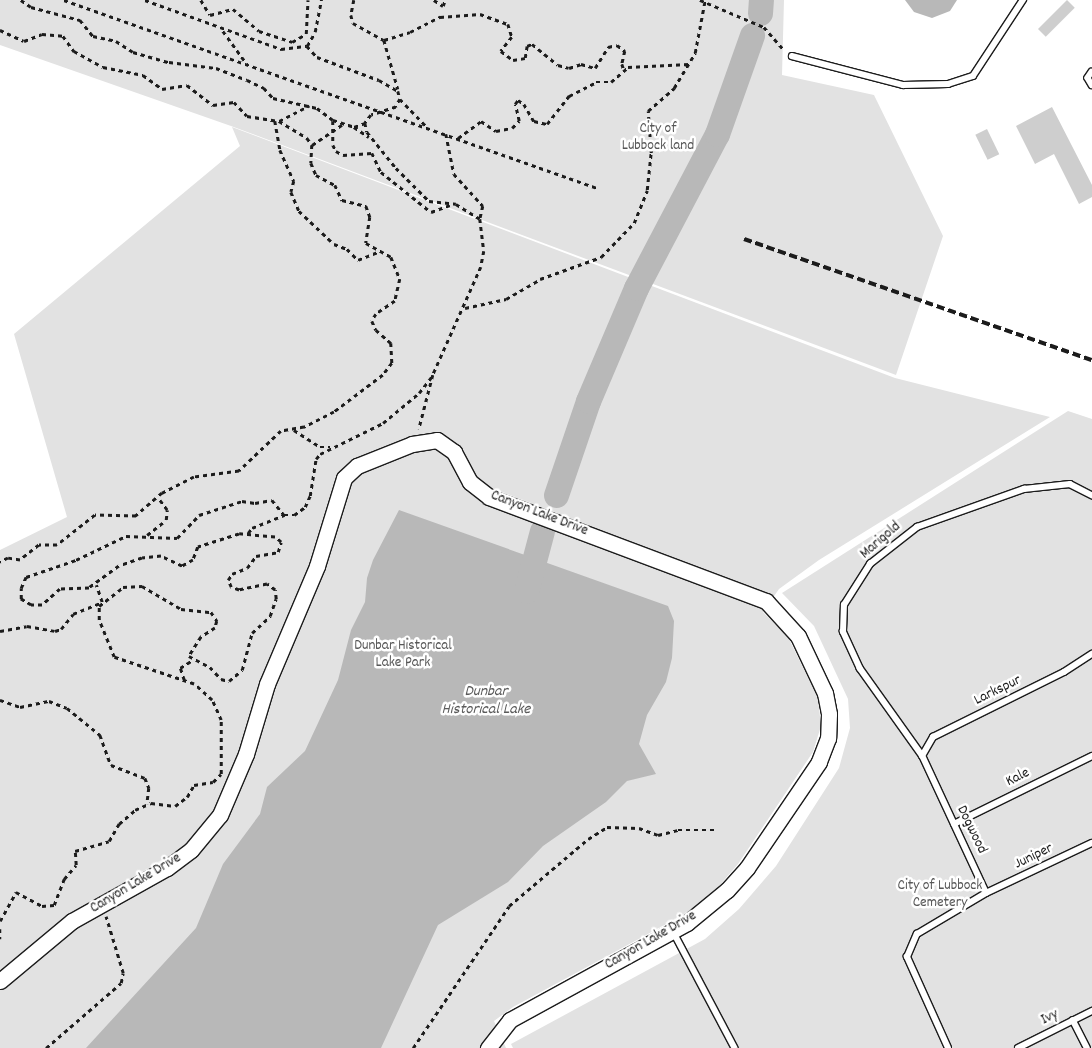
<!DOCTYPE html>
<style>
body{margin:0}
#map{position:relative;width:1092px;height:1048px;overflow:hidden;background:#fff;font-family:Dekko,sans-serif}
div>[style]{position:absolute}
.green>*{inset:0;background:#e2e2e2}
.water>*{inset:0;background:#b8b8b8}
.river>*{height:25px;margin:-12.5px;padding:0 12.5px;transform-origin:12.5px;border-radius:12.5px;background:#b8b8b8}
.building>*{inset:0;background:#cecece;transform-origin:0 0}
.path>*{height:2.5px;margin-top:-1.25px;transform-origin:0;background:repeating-linear-gradient(90deg,#1c1c1c 0 4px,transparent 0 8px)}
.roads{filter:drop-shadow(1px 0 #1c1c1c) drop-shadow(-1px 0 #1c1c1c) drop-shadow(0 1px #1c1c1c) drop-shadow(0 -1px #1c1c1c)}
.lane>*{height:5.5px;margin:-2.75px;padding:0 2.75px;transform-origin:2.75px;border-radius:2.75px;background:#fff}
.secondary>*{height:15px;margin:-7.5px;padding:0 7.5px;transform-origin:7.5px;border-radius:7.5px;background:#fff}
.rail>*{height:4px;margin-top:-2px;transform-origin:0;background:repeating-linear-gradient(90deg,#1c1c1c 0 8px,transparent 0 12px)}
span{translate:-50% -50%;white-space:nowrap;text-align:center;line-height:1.15;-webkit-text-stroke:5px #fff;paint-order:stroke}
.park-label{font-size:15px;color:#575757}
.street-label{font-size:15px;color:#1c1c1c}
.water-label{font-size:16px;color:#5a5a5a;font-style:italic}
</style>
<div id="map">
<div class="green">
<i style="clip-path:polygon(0 0,784px 0,782px 75px,874px 95px,943px 236px,896px 375px,231px 126px,0 45px)"></i>
<i style="clip-path:polygon(232px 127px,895px 378px,1050px 417px,819px 560px,779px 589px,763px 612px,788px 637px,818px 698px,821px 726px,813px 752px,738px 864px,719px 886px,685px 914px,513px 1007px,494px 1021px,506px 1048px,0 1048px,0 550px,67px 517px,14px 334px,240px 146px)"></i>
<i style="clip-path:polygon(1068px 411px,1092px 419px,1092px 1048px,513px 1048px,511px 1044px,705px 939px,739px 909px,776px 866px,839px 768px,850px 728px,848px 699px,814px 626px,782px 593px)"></i>
</div>
<div class="water">
<i style="clip-path:polygon(905px 0,957px 0,950px 11px,932px 18px,914px 12px)"></i>
<i style="clip-path:polygon(399px 510px,668px 606px,674px 621px,672px 658px,666px 682px,647px 715px,639px 744px,656px 774px,627px 781px,606px 802px,543px 846px,508px 882px,438px 925px,381px 1048px,86px 1048px,196px 928px,223px 864px,260px 814px,267px 787px,305px 751px,338px 680px,351px 630px,365px 602px,367px 578px,373px 560px)"></i>
</div>
<div class="river">
<i style="left:760px;top:13px;width:13px;rotate:-86deg"></i>
<i style="left:556px;top:495px;width:99px;rotate:-71.2deg"></i>
<i style="left:588px;top:401px;width:123px;rotate:-67deg"></i>
<i style="left:636px;top:288px;width:174px;rotate:-62.3deg"></i>
<i style="left:717px;top:134px;width:105px;rotate:-70.5deg"></i>
<i style="left:526px;top:591px;width:62px;rotate:-75.1deg"></i>
</div>
<div class="building">
<i style="left:1067px;top:0;width:11px;height:41px;rotate:45deg"></i>
<i style="clip-path:polygon(1052px 107px,1092px 185px,1092px 197px,1079px 204px,1054px 154px,1035px 164px,1016px 126px)"></i>
<i style="left:987px;top:129px;width:28px;height:13px;rotate:64deg"></i>
</div>
<div class="path">
<i style="left:21px;top:0;width:12px;rotate:35deg"></i>
<i style="left:31px;top:7px;width:51px;rotate:14.9deg"></i>
<i style="left:80px;top:20px;width:21px;rotate:51deg"></i>
<i style="left:93px;top:36px;width:24px;rotate:12deg"></i>
<i style="left:116px;top:41px;width:20px;rotate:33deg"></i>
<i style="left:133px;top:52px;width:37px;rotate:16deg"></i>
<i style="left:169px;top:62px;width:47px;rotate:7.3deg"></i>
<i style="left:216px;top:68px;width:33px;rotate:21deg"></i>
<i style="left:247px;top:80px;width:19px;rotate:25deg"></i>
<i style="left:264px;top:88px;width:13px;rotate:48deg"></i>
<i style="left:273px;top:98px;width:45px;rotate:12.8deg"></i>
<i style="left:317px;top:108px;width:20px;rotate:37deg"></i>
<i style="left:333px;top:120px;width:22px;rotate:18deg"></i>
<i style="left:354px;top:127px;width:18px;rotate:34deg"></i>
<i style="left:64px;top:0;width:565px;rotate:19.43deg"></i>
<i style="left:145px;top:0;width:145px;rotate:19.8deg"></i>
<i style="left:281px;top:49px;width:26px;rotate:-7deg"></i>
<i style="left:307px;top:46px;width:16px;rotate:-60deg"></i>
<i style="left:315px;top:32px;width:33px;rotate:-79deg"></i>
<i style="left:201px;top:0;width:17px;rotate:59deg"></i>
<i style="left:210px;top:15px;width:24px;rotate:-15deg"></i>
<i style="left:233px;top:9px;width:34px;rotate:40deg"></i>
<i style="left:259px;top:31px;width:35px;rotate:18deg"></i>
<i style="left:292px;top:42px;width:16px;rotate:-30deg"></i>
<i style="left:306px;top:34px;width:34px;rotate:-87deg"></i>
<i style="left:354px;top:0;width:15px;rotate:101deg"></i>
<i style="left:351px;top:15px;width:8px;rotate:76deg"></i>
<i style="left:353px;top:23px;width:35px;rotate:29deg"></i>
<i style="left:384px;top:40px;width:51px;rotate:74.1deg"></i>
<i style="left:434px;top:0;width:11px;rotate:34deg"></i>
<i style="left:443px;top:6px;width:6px;rotate:-72deg"></i>
<i style="left:700px;top:0;width:69px;rotate:22.9deg"></i>
<i style="left:764px;top:27px;width:30px;rotate:49deg"></i>
<i style="left:0;top:30px;width:26px;rotate:25deg"></i>
<i style="left:24px;top:41px;width:19px;rotate:-21deg"></i>
<i style="left:42px;top:34px;width:21px;rotate:5deg"></i>
<i style="left:63px;top:36px;width:19px;rotate:54deg"></i>
<i style="left:74px;top:51px;width:33px;rotate:29deg"></i>
<i style="left:103px;top:67px;width:41px;rotate:11.3deg"></i>
<i style="left:143px;top:75px;width:24px;rotate:36deg"></i>
<i style="left:162px;top:89px;width:25px;rotate:-9deg"></i>
<i style="left:187px;top:85px;width:33px;rotate:38deg"></i>
<i style="left:213px;top:105px;width:21px;rotate:-8deg"></i>
<i style="left:234px;top:102px;width:19px;rotate:47deg"></i>
<i style="left:247px;top:116px;width:32px;rotate:9deg"></i>
<i style="left:279px;top:121px;width:33px;rotate:31deg"></i>
<i style="left:307px;top:138px;width:9px;rotate:54deg"></i>
<i style="left:312px;top:145px;width:18px;rotate:93deg"></i>
<i style="left:311px;top:163px;width:13px;rotate:67deg"></i>
<i style="left:316px;top:175px;width:21px;rotate:28deg"></i>
<i style="left:335px;top:185px;width:17px;rotate:65deg"></i>
<i style="left:342px;top:200px;width:25px;rotate:14deg"></i>
<i style="left:366px;top:206px;width:12px;rotate:70deg"></i>
<i style="left:370px;top:217px;width:26px;rotate:99deg"></i>
<i style="left:366px;top:243px;width:29px;rotate:29deg"></i>
<i style="left:391px;top:257px;width:24px;rotate:68deg"></i>
<i style="left:400px;top:279px;width:23px;rotate:103deg"></i>
<i style="left:395px;top:301px;width:23px;rotate:146deg"></i>
<i style="left:376px;top:314px;width:8px;rotate:120deg"></i>
<i style="left:372px;top:321px;width:10px;rotate:66deg"></i>
<i style="left:376px;top:330px;width:20px;rotate:41deg"></i>
<i style="left:391px;top:343px;width:20px;rotate:87deg"></i>
<i style="left:392px;top:363px;width:15px;rotate:127deg"></i>
<i style="left:383px;top:375px;width:61px;rotate:142.9deg"></i>
<i style="left:334px;top:412px;width:34px;rotate:153deg"></i>
<i style="left:304px;top:427px;width:23px;rotate:170deg"></i>
<i style="left:281px;top:431px;width:58px;rotate:136.4deg"></i>
<i style="left:239px;top:471px;width:45px;rotate:172.4deg"></i>
<i style="left:194px;top:477px;width:36px;rotate:153deg"></i>
<i style="left:162px;top:493px;width:35px;rotate:139deg"></i>
<i style="left:136px;top:516px;width:41px;rotate:-178.6deg"></i>
<i style="left:95px;top:515px;width:48px;rotate:141.7deg"></i>
<i style="left:57px;top:545px;width:18px;rotate:180deg"></i>
<i style="left:39px;top:545px;width:24px;rotate:142deg"></i>
<i style="left:20px;top:560px;width:12px;rotate:-171deg"></i>
<i style="left:8px;top:558px;width:9px;rotate:153deg"></i>
<i style="left:223px;top:31px;width:41px;rotate:54deg"></i>
<i style="left:384px;top:40px;width:27px;rotate:-17deg"></i>
<i style="left:410px;top:32px;width:34px;rotate:-27deg"></i>
<i style="left:440px;top:17px;width:40px;rotate:-4.3deg"></i>
<i style="left:480px;top:14px;width:30px;rotate:20deg"></i>
<i style="left:508px;top:24px;width:14px;rotate:73deg"></i>
<i style="left:512px;top:37px;width:18px;rotate:128deg"></i>
<i style="left:501px;top:51px;width:15px;rotate:37deg"></i>
<i style="left:513px;top:60px;width:12px;rotate:-9deg"></i>
<i style="left:525px;top:58px;width:12px;rotate:-81deg"></i>
<i style="left:527px;top:46px;width:5px;rotate:-22deg"></i>
<i style="left:532px;top:44px;width:33px;rotate:39deg"></i>
<i style="left:558px;top:65px;width:11px;rotate:15deg"></i>
<i style="left:569px;top:68px;width:13px;rotate:-18deg"></i>
<i style="left:581px;top:64px;width:15px;rotate:16deg"></i>
<i style="left:595px;top:68px;width:25px;rotate:-58deg"></i>
<i style="left:608px;top:47px;width:9px;rotate:-13deg"></i>
<i style="left:617px;top:45px;width:10px;rotate:37deg"></i>
<i style="left:625px;top:51px;width:13px;rotate:103deg"></i>
<i style="left:622px;top:64px;width:6px;rotate:72deg"></i>
<i style="left:307px;top:46px;width:15px;rotate:48deg"></i>
<i style="left:317px;top:57px;width:66px;rotate:20.4deg"></i>
<i style="left:379px;top:80px;width:22px;rotate:30deg"></i>
<i style="left:398px;top:91px;width:8px;rotate:76deg"></i>
<i style="left:400px;top:99px;width:9px;rotate:117deg"></i>
<i style="left:396px;top:107px;width:26px;rotate:162deg"></i>
<i style="left:371px;top:115px;width:10px;rotate:127deg"></i>
<i style="left:365px;top:123px;width:9px;rotate:77deg"></i>
<i style="left:367px;top:132px;width:46px;rotate:51.1deg"></i>
<i style="left:396px;top:168px;width:47px;rotate:45deg"></i>
<i style="left:429px;top:201px;width:27px;rotate:6deg"></i>
<i style="left:456px;top:204px;width:28px;rotate:32deg"></i>
<i style="left:480px;top:219px;width:32px;rotate:83deg"></i>
<i style="left:484px;top:251px;width:16px;rotate:101deg"></i>
<i style="left:481px;top:267px;width:118px;rotate:114deg"></i>
<i style="left:433px;top:375px;width:56px;rotate:104.5deg"></i>
<i style="left:400px;top:99px;width:39px;rotate:46deg"></i>
<i style="left:275px;top:121px;width:29px;rotate:80deg"></i>
<i style="left:280px;top:150px;width:34px;rotate:66deg"></i>
<i style="left:294px;top:181px;width:11px;rotate:105deg"></i>
<i style="left:291px;top:192px;width:21px;rotate:67deg"></i>
<i style="left:299px;top:211px;width:48px;rotate:43.3deg"></i>
<i style="left:334px;top:244px;width:14px;rotate:21deg"></i>
<i style="left:347px;top:249px;width:16px;rotate:45deg"></i>
<i style="left:358px;top:260px;width:22px;rotate:-22deg"></i>
<i style="left:279px;top:121px;width:34px;rotate:-27deg"></i>
<i style="left:333px;top:121px;width:24px;rotate:90deg"></i>
<i style="left:333px;top:145px;width:7px;rotate:63deg"></i>
<i style="left:336px;top:151px;width:8px;rotate:30deg"></i>
<i style="left:343px;top:155px;width:29px;rotate:-4deg"></i>
<i style="left:372px;top:153px;width:21px;rotate:65deg"></i>
<i style="left:381px;top:172px;width:64px;rotate:38.7deg"></i>
<i style="left:431px;top:212px;width:20px;rotate:-20deg"></i>
<i style="left:354px;top:127px;width:12px;rotate:-20deg"></i>
<i style="left:446px;top:134px;width:41px;rotate:78.7deg"></i>
<i style="left:454px;top:174px;width:43px;rotate:47.8deg"></i>
<i style="left:483px;top:206px;width:13px;rotate:103deg"></i>
<i style="left:458px;top:138px;width:29px;rotate:-36deg"></i>
<i style="left:481px;top:121px;width:18px;rotate:34deg"></i>
<i style="left:496px;top:131px;width:16px;rotate:-11deg"></i>
<i style="left:512px;top:128px;width:10px;rotate:-45deg"></i>
<i style="left:519px;top:121px;width:17px;rotate:-103deg"></i>
<i style="left:515px;top:104px;width:5px;rotate:-53deg"></i>
<i style="left:518px;top:100px;width:7px;rotate:34deg"></i>
<i style="left:524px;top:104px;width:20px;rotate:60deg"></i>
<i style="left:534px;top:121px;width:13px;rotate:13deg"></i>
<i style="left:547px;top:124px;width:36px;rotate:-52deg"></i>
<i style="left:569px;top:96px;width:30px;rotate:-27deg"></i>
<i style="left:596px;top:82px;width:15px"></i>
<i style="left:611px;top:82px;width:23px;rotate:-41deg"></i>
<i style="left:628px;top:67px;width:61px;rotate:-2.8deg"></i>
<i style="left:312px;top:145px;width:36px;rotate:-34deg"></i>
<i style="left:465px;top:308px;width:42px;rotate:-12.4deg"></i>
<i style="left:506px;top:299px;width:39px;rotate:-30deg"></i>
<i style="left:540px;top:279px;width:65px;rotate:-19.8deg"></i>
<i style="left:601px;top:257px;width:47px;rotate:-45.9deg"></i>
<i style="left:634px;top:223px;width:35px;rotate:-68deg"></i>
<i style="left:647px;top:190px;width:37px;rotate:-84deg"></i>
<i style="left:651px;top:153px;width:42px;rotate:-94.1deg"></i>
<i style="left:648px;top:111px;width:35px;rotate:-41deg"></i>
<i style="left:674px;top:88px;width:41px;rotate:-59deg"></i>
<i style="left:695px;top:53px;width:54px;rotate:-79.3deg"></i>
<i style="left:294px;top:430px;width:31px;rotate:33deg"></i>
<i style="left:320px;top:447px;width:10px"></i>
<i style="left:248px;top:533px;width:6px;rotate:-51deg"></i>
<i style="left:252px;top:528px;width:35px;rotate:-22deg"></i>
<i style="left:147px;top:535px;width:24px;rotate:-38deg"></i>
<i style="left:166px;top:520px;width:10px;rotate:-84deg"></i>
<i style="left:167px;top:510px;width:15px;rotate:-127deg"></i>
<i style="left:0;top:631px;width:27px;rotate:-10deg"></i>
<i style="left:27px;top:626px;width:28px;rotate:10deg"></i>
<i style="left:55px;top:631px;width:6px;rotate:-18deg"></i>
<i style="left:61px;top:629px;width:19px;rotate:-51deg"></i>
<i style="left:73px;top:614px;width:31px;rotate:-22deg"></i>
<i style="left:102px;top:602px;width:18px;rotate:-109deg"></i>
<i style="left:184px;top:680px;width:13px;rotate:-108deg"></i>
<i style="left:180px;top:668px;width:13px;rotate:-32deg"></i>
<i style="left:0;top:700px;width:21px;rotate:19deg"></i>
<i style="left:20px;top:707px;width:30px;rotate:-12deg"></i>
<i style="left:49px;top:701px;width:19px;rotate:21deg"></i>
<i style="left:67px;top:708px;width:43px;rotate:39.3deg"></i>
<i style="left:100px;top:735px;width:32px;rotate:70deg"></i>
<i style="left:111px;top:765px;width:36px;rotate:21deg"></i>
<i style="left:145px;top:778px;width:11px;rotate:68deg"></i>
<i style="left:149px;top:788px;width:16px;rotate:97deg"></i>
<i style="left:0;top:921px;width:33px;rotate:-61deg"></i>
<i style="left:16px;top:892px;width:30px;rotate:28deg"></i>
<i style="left:42px;top:906px;width:12px;rotate:-5deg"></i>
<i style="left:54px;top:905px;width:28px;rotate:-69deg"></i>
<i style="left:64px;top:879px;width:18px;rotate:-49deg"></i>
<i style="left:76px;top:865px;width:14px;rotate:-94deg"></i>
<i style="left:75px;top:851px;width:35px;rotate:-16deg"></i>
<i style="left:109px;top:841px;width:20px;rotate:-60deg"></i>
<i style="left:119px;top:824px;width:21px;rotate:-41deg"></i>
<i style="left:135px;top:810px;width:17px;rotate:-24deg"></i>
<i style="left:151px;top:803px;width:24px;rotate:7deg"></i>
<i style="left:175px;top:806px;width:15px;rotate:-37deg"></i>
<i style="left:187px;top:797px;width:14px;rotate:-60deg"></i>
<i style="left:194px;top:785px;width:19px;rotate:-9deg"></i>
<i style="left:213px;top:782px;width:11px;rotate:-45deg"></i>
<i style="left:221px;top:774px;width:54px;rotate:-90deg"></i>
<i style="left:221px;top:720px;width:22px;rotate:-114deg"></i>
<i style="left:212px;top:700px;width:24px;rotate:-138deg"></i>
<i style="left:194px;top:684px;width:84px;rotate:-161.4deg"></i>
<i style="left:114px;top:657px;width:40px;rotate:-112deg"></i>
<i style="left:99px;top:620px;width:14px;rotate:-90deg"></i>
<i style="left:99px;top:606px;width:31px;rotate:-38deg"></i>
<i style="left:123px;top:587px;width:19px;rotate:-3deg"></i>
<i style="left:142px;top:586px;width:45px;rotate:30.5deg"></i>
<i style="left:181px;top:609px;width:30px;rotate:6deg"></i>
<i style="left:211px;top:612px;width:11px;rotate:56deg"></i>
<i style="left:217px;top:621px;width:7px;rotate:106deg"></i>
<i style="left:215px;top:628px;width:17px;rotate:147deg"></i>
<i style="left:201px;top:637px;width:22px;rotate:122deg"></i>
<i style="left:189px;top:656px;width:24px;rotate:28deg"></i>
<i style="left:210px;top:667px;width:16px;rotate:47deg"></i>
<i style="left:221px;top:679px;width:8px;rotate:14deg"></i>
<i style="left:229px;top:681px;width:17px;rotate:-40deg"></i>
<i style="left:242px;top:670px;width:38px;rotate:-75deg"></i>
<i style="left:252px;top:633px;width:25px;rotate:-43deg"></i>
<i style="left:270px;top:616px;width:18px;rotate:-71deg"></i>
<i style="left:276px;top:599px;width:9px;rotate:-96deg"></i>
<i style="left:275px;top:590px;width:10px;rotate:-143deg"></i>
<i style="left:267px;top:584px;width:29px;rotate:168deg"></i>
<i style="left:239px;top:590px;width:9px;rotate:-159deg"></i>
<i style="left:231px;top:587px;width:8px;rotate:-113deg"></i>
<i style="left:228px;top:580px;width:7px;rotate:-56deg"></i>
<i style="left:232px;top:574px;width:16px;rotate:-22deg"></i>
<i style="left:247px;top:568px;width:15px;rotate:-53deg"></i>
<i style="left:256px;top:556px;width:22px;rotate:-10deg"></i>
<i style="left:278px;top:552px;width:10px;rotate:-73deg"></i>
<i style="left:281px;top:542px;width:8px;rotate:-140deg"></i>
<i style="left:275px;top:537px;width:36px;rotate:-175deg"></i>
<i style="left:239px;top:534px;width:43px;rotate:162.4deg"></i>
<i style="left:198px;top:547px;width:14px;rotate:111deg"></i>
<i style="left:193px;top:560px;width:13px;rotate:151deg"></i>
<i style="left:182px;top:566px;width:23px;rotate:-155deg"></i>
<i style="left:161px;top:556px;width:19px;rotate:174deg"></i>
<i style="left:142px;top:558px;width:24px;rotate:161deg"></i>
<i style="left:119px;top:566px;width:37px;rotate:144deg"></i>
<i style="left:89px;top:588px;width:29px;rotate:178deg"></i>
<i style="left:60px;top:589px;width:24px;rotate:138deg"></i>
<i style="left:42px;top:605px;width:11px;rotate:180deg"></i>
<i style="left:31px;top:605px;width:12px;rotate:-149deg"></i>
<i style="left:21px;top:599px;width:11px;rotate:-90deg"></i>
<i style="left:21px;top:588px;width:12px;rotate:-66deg"></i>
<i style="left:26px;top:577px;width:53px;rotate:-18.8deg"></i>
<i style="left:76px;top:560px;width:55px;rotate:-25.6deg"></i>
<i style="left:126px;top:536px;width:51px;rotate:2.2deg"></i>
<i style="left:177px;top:538px;width:32px;rotate:-46deg"></i>
<i style="left:199px;top:515px;width:45px;rotate:-18deg"></i>
<i style="left:242px;top:501px;width:13px;rotate:9deg"></i>
<i style="left:255px;top:503px;width:17px;rotate:-10deg"></i>
<i style="left:272px;top:500px;width:19px;rotate:51deg"></i>
<i style="left:284px;top:515px;width:10px"></i>
<i style="left:294px;top:515px;width:14px;rotate:-36deg"></i>
<i style="left:305px;top:507px;width:12px;rotate:-66deg"></i>
<i style="left:310px;top:496px;width:37px;rotate:-81deg"></i>
<i style="left:316px;top:459px;width:6px;rotate:-51deg"></i>
<i style="left:320px;top:454px;width:70px;rotate:-26.2deg"></i>
<i style="left:383px;top:423px;width:47px;rotate:-39.8deg"></i>
<i style="left:419px;top:393px;width:23px;rotate:-52deg"></i>
<i style="left:0;top:929px;width:10px;rotate:90deg"></i>
<i style="left:46px;top:1048px;width:99px;rotate:-40.9deg"></i>
<i style="left:121px;top:983px;width:10px;rotate:-79deg"></i>
<i style="left:123px;top:973px;width:59px;rotate:-106.9deg"></i>
<i style="left:413px;top:1048px;width:171px;rotate:-55.9deg"></i>
<i style="left:509px;top:906px;width:104px;rotate:-40.3deg"></i>
<i style="left:588px;top:839px;width:22px;rotate:-32deg"></i>
<i style="left:607px;top:827px;width:32px;rotate:2deg"></i>
<i style="left:639px;top:828px;width:20px;rotate:20deg"></i>
<i style="left:658px;top:835px;width:21px;rotate:-14deg"></i>
<i style="left:678px;top:830px;width:36px"></i>
</div>
<div class="roads">
<div class="lane">
<i style="left:792px;top:56px;width:115px;rotate:14.6deg"></i>
<i style="left:903px;top:85px;width:45px;rotate:-1.3deg"></i>
<i style="left:948px;top:84px;width:26px;rotate:-18deg"></i>
<i style="left:973px;top:76px;width:91px;rotate:-56.7deg"></i>
<i style="left:1092px;top:72px;width:7px;rotate:124deg"></i>
<i style="left:1088px;top:78px;width:8px;rotate:60deg"></i>
<i style="left:922px;top:756px;width:22px;rotate:-60deg"></i>
<i style="left:933px;top:737px;width:146px;rotate:-26.4deg"></i>
<i style="left:1064px;top:672px;width:33px;rotate:-33deg"></i>
<i style="left:954px;top:824px;width:154px;rotate:-26.2deg"></i>
<i style="left:986px;top:893px;width:117px;rotate:-25.3deg"></i>
<i style="left:673px;top:931px;width:132px;rotate:62.1deg"></i>
<i style="left:1073px;top:1020px;width:31px;rotate:63deg"></i>
<i style="left:948px;top:1048px;width:100px;rotate:-114.3deg"></i>
<i style="left:907px;top:957px;width:25px;rotate:-67deg"></i>
<i style="left:917px;top:934px;width:80px;rotate:-30.7deg"></i>
<i style="left:986px;top:893px;width:151px;rotate:-115deg"></i>
<i style="left:922px;top:756px;width:107px;rotate:-125.5deg"></i>
<i style="left:860px;top:669px;width:41px;rotate:-114.7deg"></i>
<i style="left:843px;top:632px;width:27px;rotate:-88deg"></i>
<i style="left:844px;top:605px;width:49px;rotate:-57.6deg"></i>
<i style="left:870px;top:564px;width:60px;rotate:-38.2deg"></i>
<i style="left:917px;top:527px;width:114px;rotate:-19.6deg"></i>
<i style="left:1024px;top:489px;width:46px;rotate:-6.2deg"></i>
<i style="left:1070px;top:484px;width:25px;rotate:27deg"></i>
<i style="left:1018px;top:1048px;width:83px;rotate:-26.6deg"></i>
</div>
<div class="secondary">
<i style="left:0;top:981px;width:94px;rotate:-39.8deg"></i>
<i style="left:72px;top:921px;width:109px;rotate:-29.2deg"></i>
<i style="left:167px;top:868px;width:30px;rotate:-37deg"></i>
<i style="left:191px;top:850px;width:45px;rotate:-50.4deg"></i>
<i style="left:220px;top:815px;width:66px;rotate:-66.9deg"></i>
<i style="left:246px;top:754px;width:73px;rotate:-73.3deg"></i>
<i style="left:267px;top:684px;width:128px;rotate:-67deg"></i>
<i style="left:317px;top:566px;width:92px;rotate:-72.9deg"></i>
<i style="left:344px;top:478px;width:18px;rotate:-43deg"></i>
<i style="left:357px;top:466px;width:59px;rotate:-21.8deg"></i>
<i style="left:412px;top:444px;width:25px;rotate:-9deg"></i>
<i style="left:437px;top:440px;width:21px;rotate:35deg"></i>
<i style="left:454px;top:452px;width:34px;rotate:62deg"></i>
<i style="left:470px;top:482px;width:24px;rotate:38deg"></i>
<i style="left:489px;top:497px;width:296px;rotate:20.6deg"></i>
<i style="left:766px;top:601px;width:47px;rotate:47.6deg"></i>
<i style="left:798px;top:636px;width:63px;rotate:64.7deg"></i>
<i style="left:825px;top:693px;width:21px;rotate:79deg"></i>
<i style="left:829px;top:714px;width:24px;rotate:92deg"></i>
<i style="left:828px;top:738px;width:26px;rotate:111deg"></i>
<i style="left:819px;top:762px;width:128px;rotate:124.2deg"></i>
<i style="left:747px;top:868px;width:30px;rotate:132deg"></i>
<i style="left:727px;top:890px;width:52px;rotate:140.5deg"></i>
<i style="left:687px;top:923px;width:202px;rotate:151.3deg"></i>
<i style="left:510px;top:1020px;width:36px;rotate:128deg"></i>
</div>
</div>
<div class="rail">
<i style="left:744px;top:239px;width:368px;rotate:19.2deg"></i>
</div>
<div class="park-label">
<span style="left:658px;top:138px">City of<br>Lubbock land</span>
<span style="left:403px;top:655px">Dunbar Historical<br>Lake Park</span>
<span style="left:940px;top:895px">City of Lubbock<br>Cemetery</span>
</div>
<div class="street-label">
<span style="left:539px;top:514px;rotate:21deg">Canyon Lake Drive</span>
<span style="left:881px;top:541px;rotate:-41deg">Marigold</span>
<span style="left:998px;top:691px;rotate:-26deg">Larkspur</span>
<span style="left:1018px;top:778px;rotate:-26deg">Kale</span>
<span style="left:971px;top:830px;rotate:64deg">Dogwood</span>
<span style="left:1034px;top:857px;rotate:-26deg">Juniper</span>
<span style="left:136px;top:884px;rotate:-31deg">Canyon Lake Drive</span>
<span style="left:651px;top:941px;rotate:-30deg">Canyon Lake Drive</span>
<span style="left:1050px;top:1018px;rotate:-27deg">Ivy</span>
</div>
<div class="water-label">
<span style="left:486px;top:701px">Dunbar<br>Historical Lake</span>
</div>
</div>
